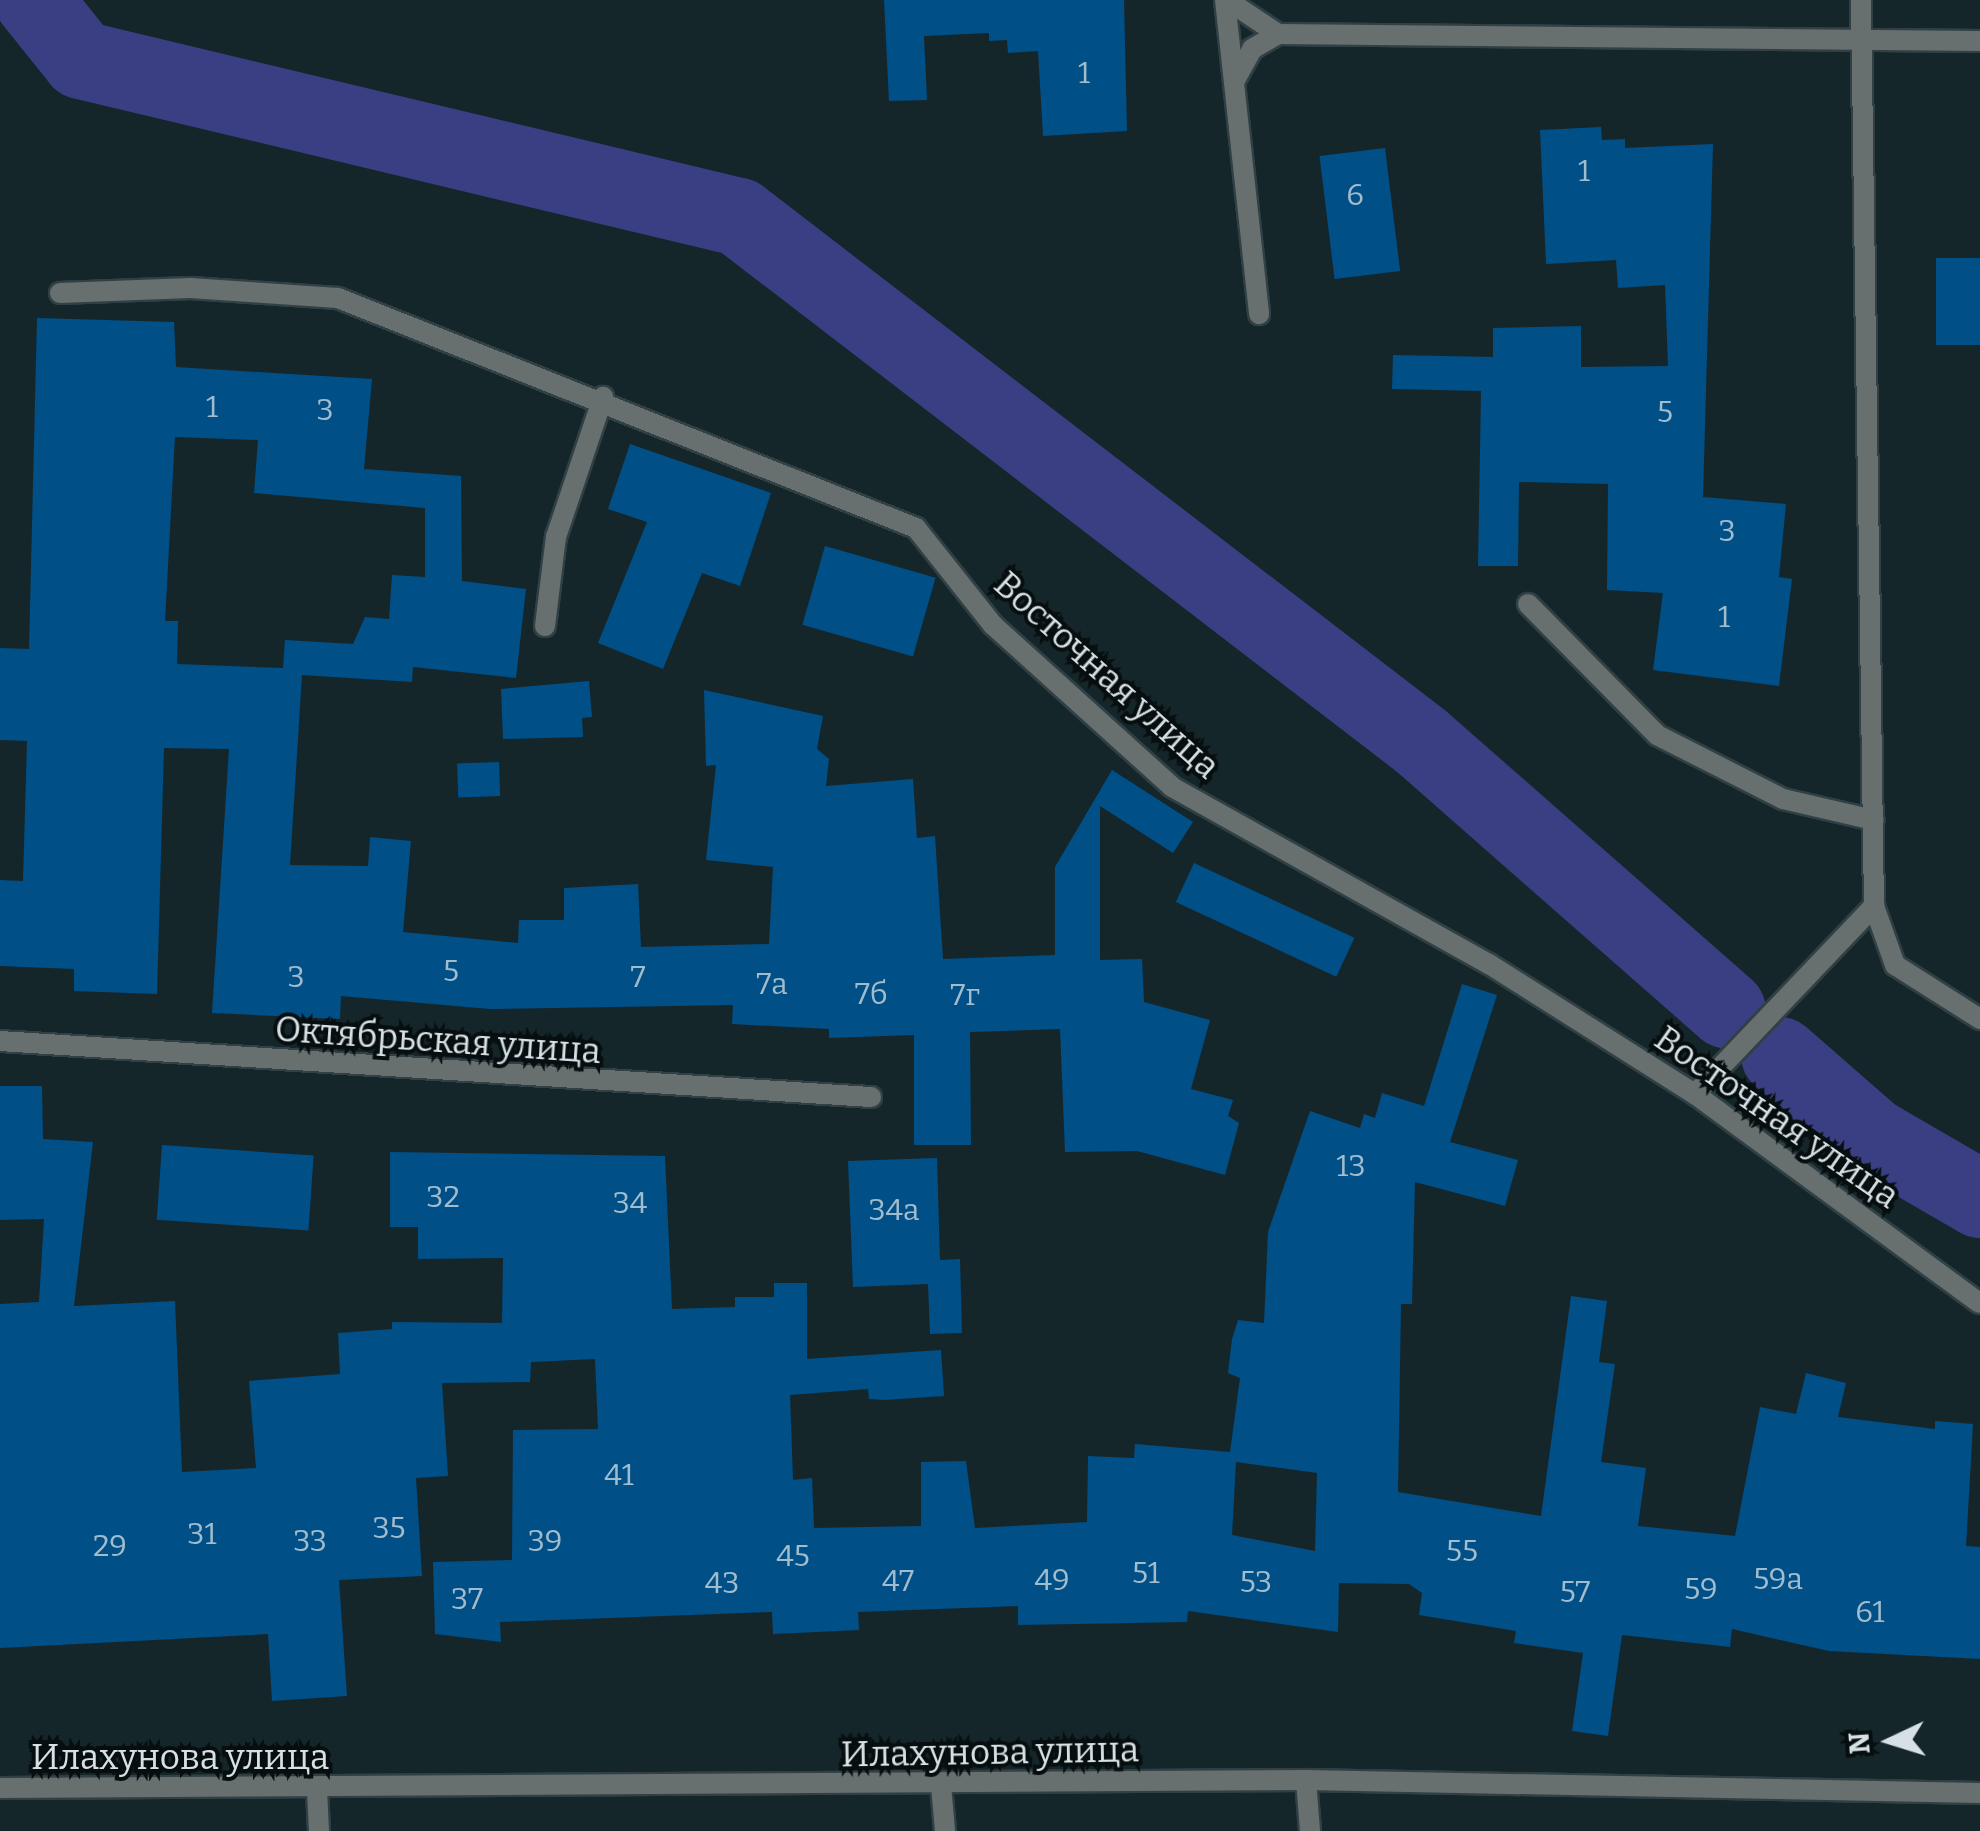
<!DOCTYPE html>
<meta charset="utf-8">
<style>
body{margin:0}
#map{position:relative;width:1980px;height:1831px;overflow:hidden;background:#15262b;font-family:Bitter,serif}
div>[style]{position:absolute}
.river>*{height:78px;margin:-39px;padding:0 39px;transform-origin:39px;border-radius:39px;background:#3a3f83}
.building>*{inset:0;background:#004f86;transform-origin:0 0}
.roads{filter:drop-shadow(2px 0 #304045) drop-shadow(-2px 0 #304045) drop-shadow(0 2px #304045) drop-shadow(0 -2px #304045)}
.service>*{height:20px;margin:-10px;padding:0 10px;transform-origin:10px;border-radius:10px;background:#67706f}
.minor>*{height:20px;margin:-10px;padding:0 10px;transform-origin:10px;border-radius:10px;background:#67706f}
span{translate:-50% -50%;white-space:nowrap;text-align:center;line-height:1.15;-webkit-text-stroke:8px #070e10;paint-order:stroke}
.number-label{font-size:30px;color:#a1bccd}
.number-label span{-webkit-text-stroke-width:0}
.street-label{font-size:35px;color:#d7e1e5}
.north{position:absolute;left:1840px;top:1691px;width:100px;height:100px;-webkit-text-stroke:8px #070e10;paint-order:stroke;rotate:266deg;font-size:28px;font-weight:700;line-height:40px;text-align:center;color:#d7e1e5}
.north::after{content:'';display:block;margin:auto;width:35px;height:45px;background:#d7e1e5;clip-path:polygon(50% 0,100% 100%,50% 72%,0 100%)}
</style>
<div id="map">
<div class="river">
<i style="left:33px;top:0;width:77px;rotate:51.3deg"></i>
<i style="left:81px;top:60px;width:676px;rotate:13.42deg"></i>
<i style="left:739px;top:217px;width:860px;rotate:37.54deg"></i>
<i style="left:1421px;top:741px;width:407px;rotate:41.3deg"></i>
<i style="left:1780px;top:1056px;width:123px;rotate:41.1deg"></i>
<i style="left:1873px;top:1137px;width:124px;rotate:30.1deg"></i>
</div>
<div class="building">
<i style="clip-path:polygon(884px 0,1124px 0,1127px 131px,1043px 136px,1038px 51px,1008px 53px,1007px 40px,989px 41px,989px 33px,924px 36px,927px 100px,889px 101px)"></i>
<i style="clip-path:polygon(1601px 127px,1602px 140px,1625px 139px,1625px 148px,1713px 144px,1703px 497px,1786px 504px,1779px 577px,1792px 579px,1779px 686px,1653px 670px,1663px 593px,1607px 590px,1608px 484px,1519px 482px,1518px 566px,1478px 566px,1481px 391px,1392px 389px,1393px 355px,1493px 357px,1493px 328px,1581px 326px,1581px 367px,1668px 366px,1665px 285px,1618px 288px,1616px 260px,1546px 264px,1540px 130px)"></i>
<i style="left:1385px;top:148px;width:124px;height:66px;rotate:83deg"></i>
<i style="left:1980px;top:258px;width:87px;height:44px;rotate:90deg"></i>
<i style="clip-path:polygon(evenodd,37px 318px,174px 322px,176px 367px,372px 379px,364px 469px,461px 476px,462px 581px,526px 589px,516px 678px,413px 667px,412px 682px,302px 675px,290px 865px,368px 866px,370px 837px,411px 841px,403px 932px,518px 943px,519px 920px,564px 920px,564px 888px,638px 884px,641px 947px,769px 944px,773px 867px,706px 860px,716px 765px,706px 766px,704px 690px,823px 716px,817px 749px,829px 759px,826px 786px,913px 779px,917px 838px,935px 836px,943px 959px,1055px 955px,1055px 867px,1112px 770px,1193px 822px,1173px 853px,1100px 806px,1100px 960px,1142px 959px,1144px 1002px,1210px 1020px,1191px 1089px,1233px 1100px,1228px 1116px,1239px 1123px,1225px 1175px,1137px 1151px,1065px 1152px,1060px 1029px,970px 1032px,971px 1145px,914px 1145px,914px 1035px,829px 1038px,829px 1029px,732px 1024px,733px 1005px,490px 1009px,341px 996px,340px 1019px,212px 1013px,229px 749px,164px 748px,157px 994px,74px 991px,74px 969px,0 966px,0 880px,23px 881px,27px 741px,0 740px,0 648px,29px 649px,37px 318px,175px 437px,258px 440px,254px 493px,425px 508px,425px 577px,392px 575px,389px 619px,365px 617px,353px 644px,285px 640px,283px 668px,177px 664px,178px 621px,165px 621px,175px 437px)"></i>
<i style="clip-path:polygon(630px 444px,771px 493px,740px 586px,702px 573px,663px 669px,598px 643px,647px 522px,608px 509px)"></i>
<i style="left:825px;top:546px;width:115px;height:82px;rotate:16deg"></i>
<i style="clip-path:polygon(589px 681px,592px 717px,582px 718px,583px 737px,503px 739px,501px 689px)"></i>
<i style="left:499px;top:762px;width:34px;height:42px;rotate:88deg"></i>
<i style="left:1194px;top:863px;width:177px;height:43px;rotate:25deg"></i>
<i style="clip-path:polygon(evenodd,1462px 984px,1497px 995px,1450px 1142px,1518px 1160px,1505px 1206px,1415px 1182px,1412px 1304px,1401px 1304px,1398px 1492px,1541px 1516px,1571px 1296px,1607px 1301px,1599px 1362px,1615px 1364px,1601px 1462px,1646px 1468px,1638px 1526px,1735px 1536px,1760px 1407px,1796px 1414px,1806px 1373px,1846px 1383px,1838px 1417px,1935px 1429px,1935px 1421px,1973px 1424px,1966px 1546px,1980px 1547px,1980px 1659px,1829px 1651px,1732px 1629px,1730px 1647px,1622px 1635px,1608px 1736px,1572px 1731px,1583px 1653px,1514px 1643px,1516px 1631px,1419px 1615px,1422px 1593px,1409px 1584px,1339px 1583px,1338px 1632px,1188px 1611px,1187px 1622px,1018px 1625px,1018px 1606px,858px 1612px,859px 1630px,773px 1634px,772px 1612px,500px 1622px,501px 1642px,435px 1634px,433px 1562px,512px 1560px,513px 1430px,598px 1429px,595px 1359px,531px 1362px,530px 1382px,442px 1383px,448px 1476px,416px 1478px,422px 1576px,339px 1580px,347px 1696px,272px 1701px,268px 1634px,0 1648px,0 1304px,39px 1302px,44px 1219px,0 1220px,0 1086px,42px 1086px,43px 1139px,93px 1142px,74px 1306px,175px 1301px,182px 1472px,256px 1468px,249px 1381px,340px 1374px,338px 1333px,392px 1329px,392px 1322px,502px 1323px,503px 1258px,418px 1259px,418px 1227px,390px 1227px,390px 1152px,665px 1156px,672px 1309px,735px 1307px,735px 1297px,774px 1297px,774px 1283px,807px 1283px,807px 1359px,941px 1350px,944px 1396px,884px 1400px,869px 1399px,868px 1389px,790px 1395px,793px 1480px,812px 1478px,814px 1528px,921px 1526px,921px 1462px,966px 1461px,975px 1528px,1087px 1522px,1088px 1456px,1134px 1458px,1135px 1444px,1230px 1452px,1240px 1378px,1228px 1373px,1232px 1339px,1238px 1320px,1264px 1323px,1268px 1232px,1310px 1111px,1360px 1128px,1364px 1114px,1375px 1118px,1382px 1093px,1424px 1106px,1462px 984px,1236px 1462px,1317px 1473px,1315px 1551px,1232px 1535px,1236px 1462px)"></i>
<i style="left:162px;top:1145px;width:152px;height:75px;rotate:4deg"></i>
<i style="clip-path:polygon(937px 1158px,940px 1260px,960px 1259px,962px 1333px,930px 1334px,928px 1284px,853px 1287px,848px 1161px)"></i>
</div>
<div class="roads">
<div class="service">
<i style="left:941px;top:1785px;width:46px;rotate:85deg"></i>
<i style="left:317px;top:1790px;width:41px;rotate:87.2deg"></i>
</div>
<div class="minor">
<i style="left:1225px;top:0;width:316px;rotate:83.8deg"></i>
<i style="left:1227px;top:0;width:61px;rotate:33.7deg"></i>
<i style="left:1861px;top:0;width:906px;rotate:89.18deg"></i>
<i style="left:1874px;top:906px;width:63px;rotate:70.4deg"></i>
<i style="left:1895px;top:965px;width:101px;rotate:32.4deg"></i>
<i style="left:1278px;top:34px;width:702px;rotate:0.57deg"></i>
<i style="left:1234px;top:82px;width:38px;rotate:-61deg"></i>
<i style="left:1252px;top:49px;width:30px;rotate:-30deg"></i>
<i style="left:60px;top:293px;width:130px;rotate:-2.2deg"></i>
<i style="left:190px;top:288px;width:148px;rotate:3.9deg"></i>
<i style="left:338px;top:298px;width:622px;rotate:21.7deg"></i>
<i style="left:916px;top:528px;width:124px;rotate:51.6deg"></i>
<i style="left:993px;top:625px;width:241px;rotate:42.1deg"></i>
<i style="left:1172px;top:787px;width:363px;rotate:29.2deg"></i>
<i style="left:1489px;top:964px;width:244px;rotate:32.3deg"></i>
<i style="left:1695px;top:1094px;width:353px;rotate:36.3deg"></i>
<i style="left:1528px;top:604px;width:184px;rotate:45.4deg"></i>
<i style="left:1657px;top:735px;width:141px;rotate:26.9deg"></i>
<i style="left:1783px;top:799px;width:93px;rotate:13deg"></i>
<i style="left:545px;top:626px;width:90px;rotate:-83deg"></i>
<i style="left:556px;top:537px;width:148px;rotate:-71.4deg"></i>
<i style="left:0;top:1041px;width:873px;rotate:3.68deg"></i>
<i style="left:1695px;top:1094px;width:260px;rotate:-46.4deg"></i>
<i style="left:1306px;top:1780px;width:51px;rotate:85.5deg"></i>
<i style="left:0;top:1788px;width:1306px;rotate:-0.35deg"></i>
<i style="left:1306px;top:1780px;width:674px;rotate:1.1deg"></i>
</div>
</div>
<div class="number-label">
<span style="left:1084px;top:73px">1</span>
<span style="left:1584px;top:171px">1</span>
<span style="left:1355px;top:195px">6</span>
<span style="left:212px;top:407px">1</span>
<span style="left:325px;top:410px">3</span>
<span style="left:1665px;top:412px">5</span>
<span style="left:1727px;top:531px">3</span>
<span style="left:1724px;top:617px">1</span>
<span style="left:451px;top:971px">5</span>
<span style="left:296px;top:977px">3</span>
<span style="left:638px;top:977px">7</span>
<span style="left:772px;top:984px">7а</span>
<span style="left:871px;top:994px">7б</span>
<span style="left:965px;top:995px">7г</span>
<span style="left:1351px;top:1166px">13</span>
<span style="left:443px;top:1197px">32</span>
<span style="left:630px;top:1203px">34</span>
<span style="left:894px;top:1210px">34а</span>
<span style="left:619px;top:1475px">41</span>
<span style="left:389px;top:1528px">35</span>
<span style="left:202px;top:1534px">31</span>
<span style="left:310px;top:1541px">33</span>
<span style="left:545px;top:1541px">39</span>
<span style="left:110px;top:1546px">29</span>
<span style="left:1462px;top:1551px">55</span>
<span style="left:793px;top:1556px">45</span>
<span style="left:1146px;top:1573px">51</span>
<span style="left:1778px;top:1579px">59а</span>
<span style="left:1052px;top:1580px">49</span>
<span style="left:898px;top:1581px">47</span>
<span style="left:1256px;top:1582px">53</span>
<span style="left:722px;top:1583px">43</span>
<span style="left:1701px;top:1589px">59</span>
<span style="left:1575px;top:1592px">57</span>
<span style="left:467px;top:1599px">37</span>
<span style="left:1870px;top:1612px">61</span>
</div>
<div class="street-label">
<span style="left:1107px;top:675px;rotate:42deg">Восточная улица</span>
<span style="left:438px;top:1040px;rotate:4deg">Октябрьская улица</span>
<span style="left:1777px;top:1117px;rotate:35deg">Восточная улица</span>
<span style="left:990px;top:1752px;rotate:-1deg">Илахунова улица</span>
<span style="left:180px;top:1757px">Илахунова улица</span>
</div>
<div class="north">N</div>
</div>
